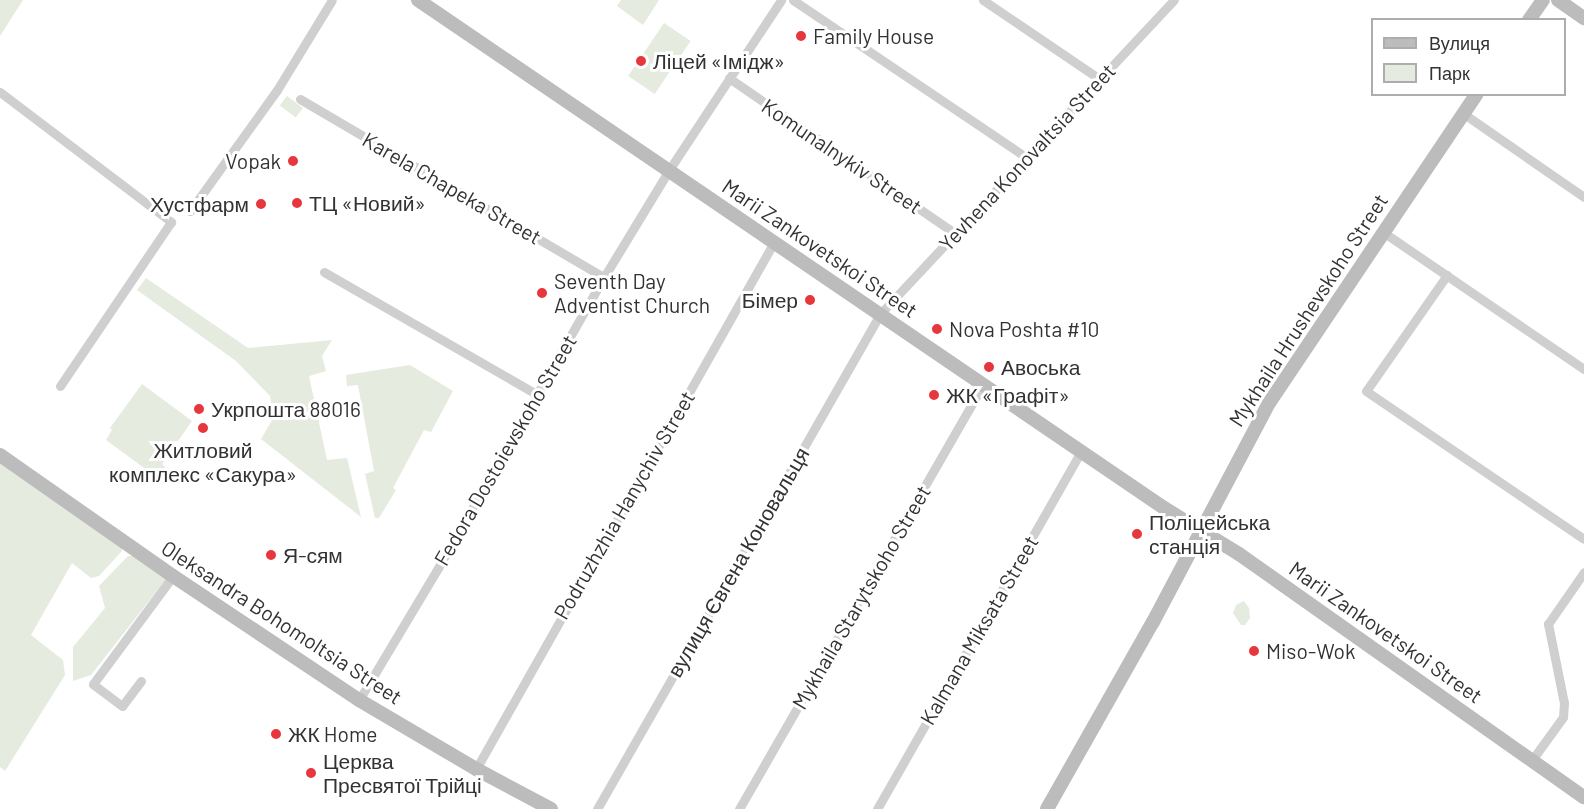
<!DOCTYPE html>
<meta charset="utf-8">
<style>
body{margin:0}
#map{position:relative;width:1584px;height:809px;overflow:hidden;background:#fff;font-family:Barlow,sans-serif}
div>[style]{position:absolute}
.green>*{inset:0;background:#e5ebde;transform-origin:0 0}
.street>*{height:9px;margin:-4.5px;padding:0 4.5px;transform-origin:4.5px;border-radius:4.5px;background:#cfcfcf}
.secondary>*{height:14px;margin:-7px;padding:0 7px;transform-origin:7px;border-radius:7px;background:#bcbcbc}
.dots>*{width:16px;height:16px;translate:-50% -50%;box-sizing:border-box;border:3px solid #fff;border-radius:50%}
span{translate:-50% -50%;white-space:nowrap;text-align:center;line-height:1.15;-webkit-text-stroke:6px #fff;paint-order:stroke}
.poi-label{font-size:21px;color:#323232}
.left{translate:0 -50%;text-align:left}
.right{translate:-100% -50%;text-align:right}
.street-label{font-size:21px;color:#323232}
.legend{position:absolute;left:1371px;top:18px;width:195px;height:78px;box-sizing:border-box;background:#fff;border:2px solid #adadad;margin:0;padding:8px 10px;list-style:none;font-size:18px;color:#323232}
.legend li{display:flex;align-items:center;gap:12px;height:30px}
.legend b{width:30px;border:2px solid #adadad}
</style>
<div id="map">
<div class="green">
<i style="clip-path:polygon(0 0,23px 0,0 36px)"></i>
<i style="clip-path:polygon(621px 0,659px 0,643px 25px,617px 6px)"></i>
<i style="left:664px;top:23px;width:32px;height:64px;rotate:34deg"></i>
<i style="left:287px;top:96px;width:20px;height:12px;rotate:37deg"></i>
<i style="clip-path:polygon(146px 278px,248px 348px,332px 340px,322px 356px,326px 371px,309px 376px,327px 460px,347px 458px,361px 517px,261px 439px,274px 417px,270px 396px,236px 361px,137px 290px)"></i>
<i style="clip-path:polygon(410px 365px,453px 391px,431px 432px,424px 430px,393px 488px,396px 490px,379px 518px,375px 518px,365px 474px,374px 471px,358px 385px,347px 386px,346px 375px)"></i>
<i style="clip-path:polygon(142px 384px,192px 421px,162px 464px,165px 467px,161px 477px,151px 473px,106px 440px,112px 430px,110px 428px)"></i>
<i style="clip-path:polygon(0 462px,122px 545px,122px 551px,99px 576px,91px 578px,72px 563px,31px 635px,63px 660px,65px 675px,5px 771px,0 767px)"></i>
<i style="clip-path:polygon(128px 556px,135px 556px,167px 578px,91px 675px,73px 681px,73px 647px,105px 608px,99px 586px)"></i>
<i style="clip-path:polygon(1244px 601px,1249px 608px,1250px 618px,1245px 625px,1241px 625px,1233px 613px,1236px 605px)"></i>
</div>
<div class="street">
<i style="left:793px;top:0;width:282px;rotate:34deg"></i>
<i style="left:983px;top:0;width:143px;rotate:34.1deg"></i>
<i style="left:729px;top:78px;width:275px;rotate:34.5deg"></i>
<i style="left:0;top:92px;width:215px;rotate:37.2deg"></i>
<i style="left:171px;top:222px;width:198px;rotate:124.1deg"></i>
<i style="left:300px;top:99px;width:352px;rotate:30.4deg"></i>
<i style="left:1464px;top:114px;width:146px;rotate:34.7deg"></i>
<i style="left:190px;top:211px;width:149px;rotate:-54.3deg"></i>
<i style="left:277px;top:90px;width:105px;rotate:-58.6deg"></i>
<i style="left:1383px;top:232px;width:243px;rotate:34.3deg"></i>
<i style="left:324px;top:272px;width:245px;rotate:29.9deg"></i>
<i style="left:1447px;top:275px;width:141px;rotate:124.9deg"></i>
<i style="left:1366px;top:391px;width:263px;rotate:34.2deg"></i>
<i style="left:141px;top:681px;width:31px;rotate:127deg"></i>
<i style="left:122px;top:706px;width:36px;rotate:-143deg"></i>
<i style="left:93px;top:684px;width:134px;rotate:-53.5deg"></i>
<i style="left:359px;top:700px;width:154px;rotate:-59.1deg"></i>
<i style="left:438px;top:568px;width:335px;rotate:-60.3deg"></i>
<i style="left:604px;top:277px;width:125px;rotate:-58.7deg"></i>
<i style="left:669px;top:170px;width:204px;rotate:-56.6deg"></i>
<i style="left:1532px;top:760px;width:53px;rotate:-54.2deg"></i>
<i style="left:1563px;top:717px;width:14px;rotate:-86deg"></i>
<i style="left:1564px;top:703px;width:81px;rotate:-101.4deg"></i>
<i style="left:1548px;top:624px;width:63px;rotate:-55.3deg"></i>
<i style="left:476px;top:769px;width:605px;rotate:-60.51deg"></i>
<i style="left:597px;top:809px;width:570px;rotate:-60.24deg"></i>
<i style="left:880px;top:314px;width:430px;rotate:-46.9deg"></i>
<i style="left:739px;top:809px;width:490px;rotate:-60.1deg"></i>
<i style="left:877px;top:809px;width:412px;rotate:-60.3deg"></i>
</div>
<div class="secondary">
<i style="left:418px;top:0;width:903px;rotate:34.25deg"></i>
<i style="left:1164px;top:508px;width:88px;rotate:31.5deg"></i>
<i style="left:1239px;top:554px;width:422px;rotate:35.2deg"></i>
<i style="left:1558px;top:0;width:32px;rotate:35deg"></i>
<i style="left:1529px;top:20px;width:24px;rotate:-55deg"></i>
<i style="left:0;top:455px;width:211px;rotate:35deg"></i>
<i style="left:173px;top:576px;width:224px;rotate:33.7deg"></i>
<i style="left:359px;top:700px;width:136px;rotate:30.5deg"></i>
<i style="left:476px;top:769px;width:85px;rotate:28.1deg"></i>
<i style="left:1047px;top:809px;width:215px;rotate:-60.5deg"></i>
<i style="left:1153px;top:622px;width:248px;rotate:-62.1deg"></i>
<i style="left:1269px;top:403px;width:372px;rotate:-56.1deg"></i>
</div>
<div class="dots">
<i style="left:801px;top:36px;background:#e7363c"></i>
<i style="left:641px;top:61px;background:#e7363c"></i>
<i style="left:293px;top:161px;background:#e7363c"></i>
<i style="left:297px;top:203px;background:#e7363c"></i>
<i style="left:261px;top:204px;background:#e7363c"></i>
<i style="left:542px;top:293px;background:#e7363c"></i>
<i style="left:810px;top:300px;background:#e7363c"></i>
<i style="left:937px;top:329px;background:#e7363c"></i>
<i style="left:989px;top:367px;background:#e7363c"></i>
<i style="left:934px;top:395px;background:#e7363c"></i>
<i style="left:199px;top:409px;background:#e7363c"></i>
<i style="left:203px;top:428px;background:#e7363c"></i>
<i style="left:1137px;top:534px;background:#e7363c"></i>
<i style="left:271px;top:555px;background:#e7363c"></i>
<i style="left:1254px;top:651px;background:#e7363c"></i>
<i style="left:276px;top:734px;background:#e7363c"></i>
<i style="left:311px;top:773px;background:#e7363c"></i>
</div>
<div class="poi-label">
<span class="left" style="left:813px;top:36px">Family House</span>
<span class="left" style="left:653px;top:61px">Ліцей «Імідж»</span>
<span class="right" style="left:281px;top:161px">Vopak</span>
<span class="left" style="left:309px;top:203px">ТЦ «Новий»</span>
<span class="right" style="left:249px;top:204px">Хустфарм</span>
<span class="left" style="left:554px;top:293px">Seventh Day<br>Adventist Church</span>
<span class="right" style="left:798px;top:300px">Бімер</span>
<span class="left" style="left:949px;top:329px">Nova Poshta #10</span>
<span class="left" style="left:1001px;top:367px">Авоська</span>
<span class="left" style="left:946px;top:395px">ЖК «Графіт»</span>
<span class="left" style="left:211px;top:409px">Укрпошта 88016</span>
<span style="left:203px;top:462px">Житловий<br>комплекс «Сакура»</span>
<span class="left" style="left:1149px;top:534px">Поліцейська<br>станція</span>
<span class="left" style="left:283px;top:555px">Я-сям</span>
<span class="left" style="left:1266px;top:651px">Miso-Wok</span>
<span class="left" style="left:288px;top:734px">ЖК Home</span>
<span class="left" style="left:323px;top:773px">Церква<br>Пресвятої Трійці</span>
</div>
<div class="street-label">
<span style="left:842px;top:156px;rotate:34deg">Komunalnykiv Street</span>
<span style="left:1027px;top:157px;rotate:-47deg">Yevhena Konovaltsia Street</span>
<span style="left:452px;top:188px;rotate:30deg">Karela Chapeka Street</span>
<span style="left:820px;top:248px;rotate:34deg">Marii Zankovetskoi Street</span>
<span style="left:1308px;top:310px;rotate:-57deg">Mykhaila Hrushevskoho Street</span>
<span style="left:505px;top:450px;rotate:-60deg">Fedora Dostoievskoho Street</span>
<span style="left:624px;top:505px;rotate:-60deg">Podruzhzhia Hanychiv Street</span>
<span style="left:738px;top:562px;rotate:-60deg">вулиця Євгена Коновальця</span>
<span style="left:861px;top:597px;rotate:-60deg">Mykhaila Starytskoho Street</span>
<span style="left:282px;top:622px;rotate:33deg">Oleksandra Bohomoltsia Street</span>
<span style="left:979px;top:630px;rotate:-60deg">Kalmana Miksata Street</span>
<span style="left:1386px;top:632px;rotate:35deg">Marii Zankovetskoi Street</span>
</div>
<ul class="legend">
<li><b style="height:8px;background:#bcbcbc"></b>Вулиця</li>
<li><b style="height:16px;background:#e5ebde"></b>Парк</li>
</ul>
</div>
